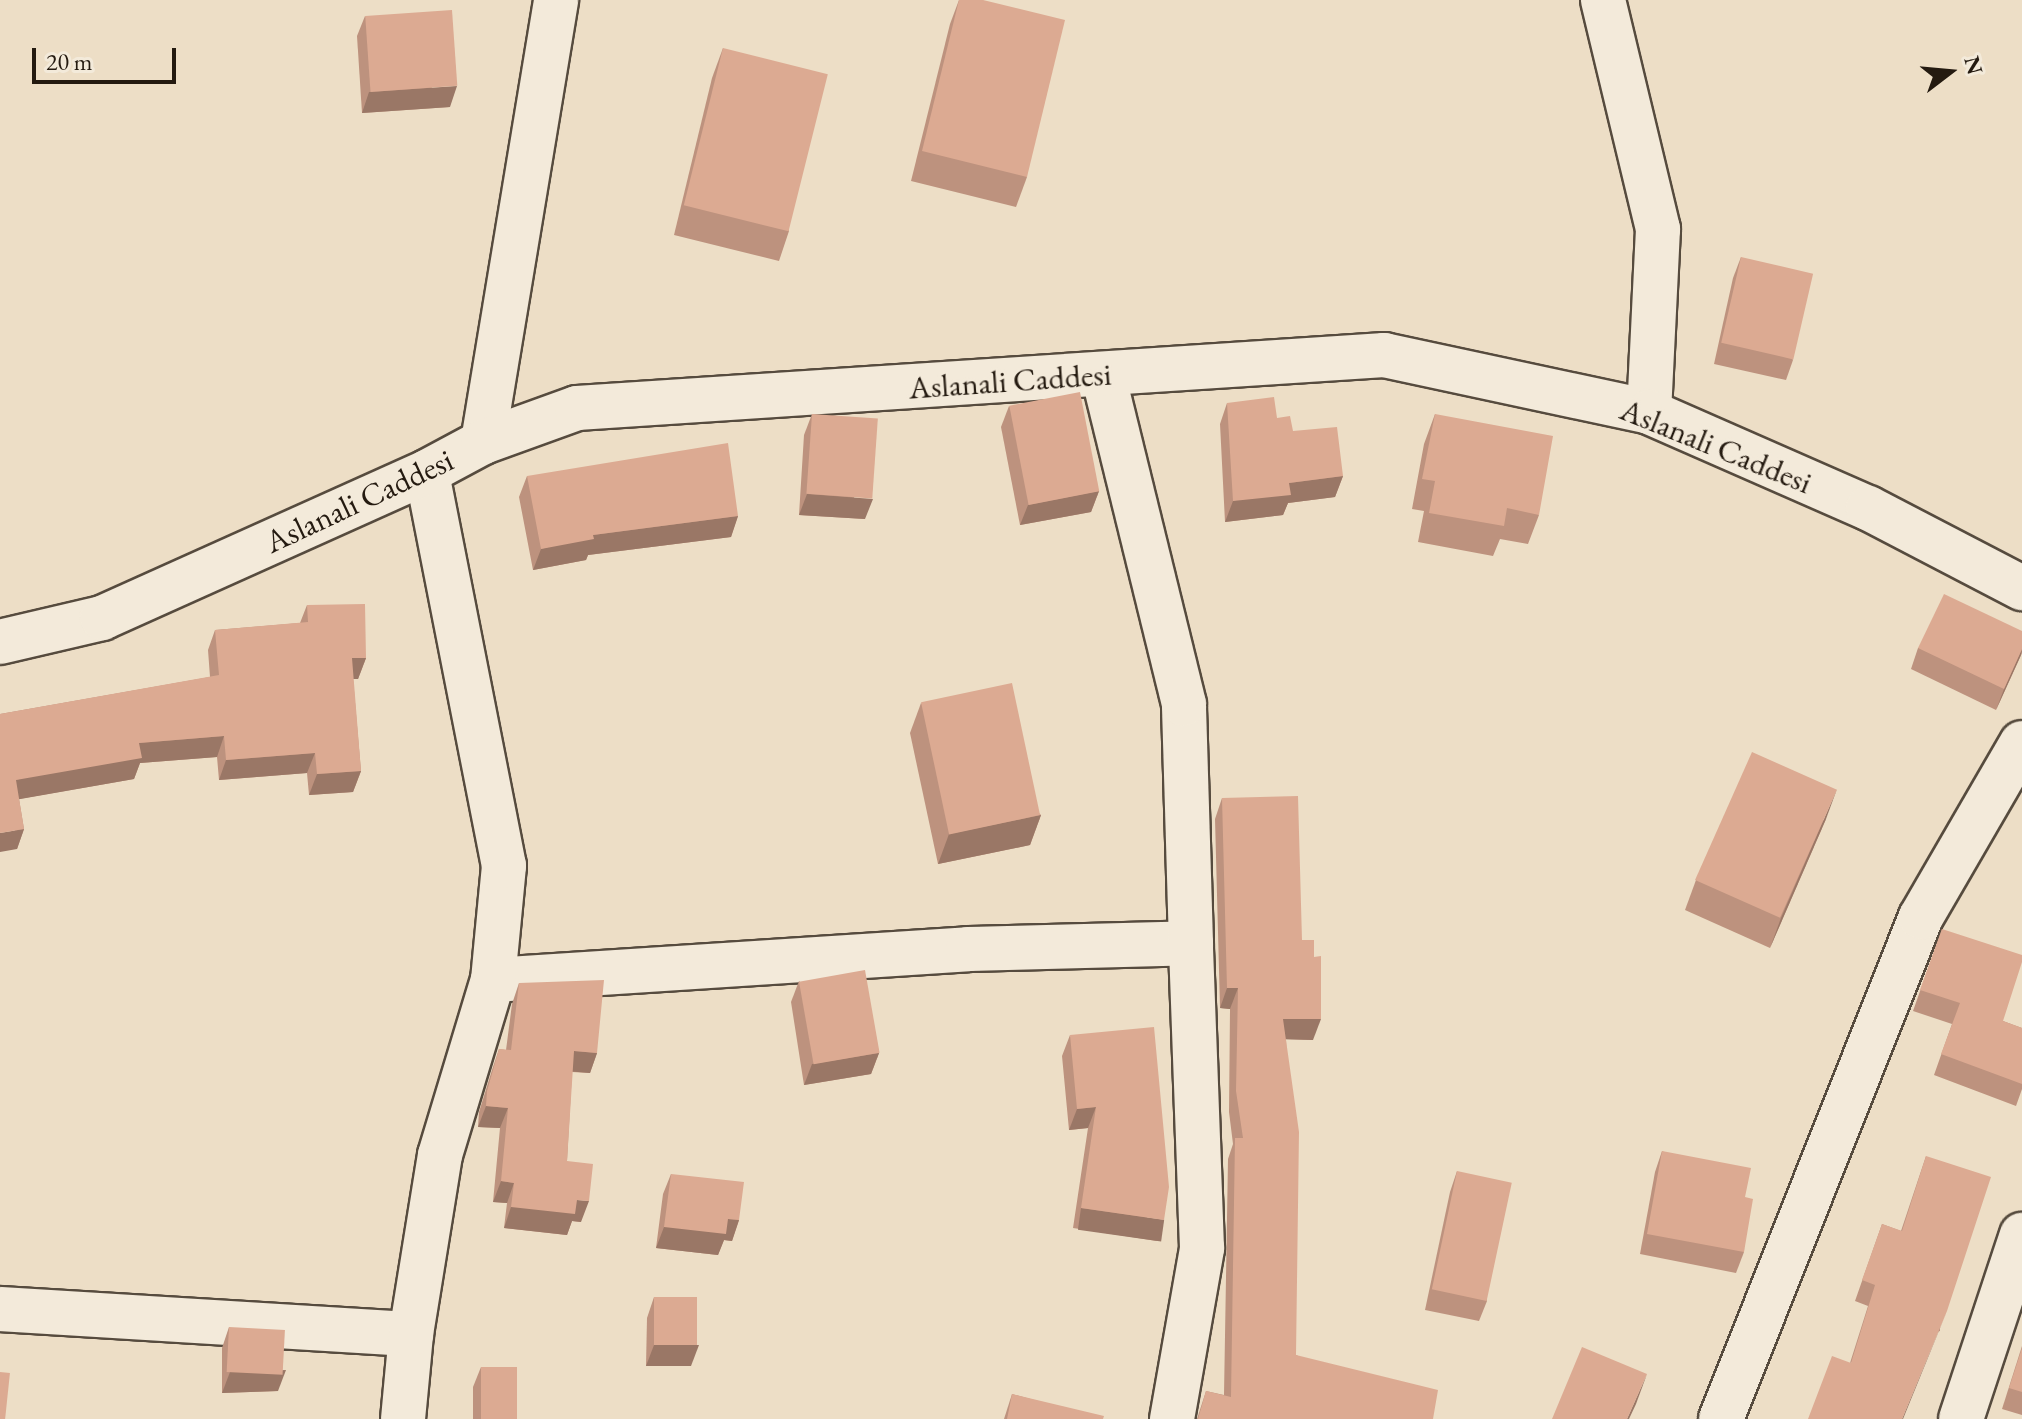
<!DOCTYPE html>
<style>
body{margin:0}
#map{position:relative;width:2022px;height:1419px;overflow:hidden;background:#eddec6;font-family:"EB Garamond",serif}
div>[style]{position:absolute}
.roads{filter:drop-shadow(2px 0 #564b3e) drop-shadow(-2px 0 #564b3e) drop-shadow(0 2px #564b3e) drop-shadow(0 -2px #564b3e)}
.street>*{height:44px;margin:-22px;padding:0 22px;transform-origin:22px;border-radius:22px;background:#f3eada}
.secondary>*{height:44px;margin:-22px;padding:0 22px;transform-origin:22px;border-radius:22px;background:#f3eada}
.wall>*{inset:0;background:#bd927e}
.shaded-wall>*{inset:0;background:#9a7766;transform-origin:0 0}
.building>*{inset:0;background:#dcaa92;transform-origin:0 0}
span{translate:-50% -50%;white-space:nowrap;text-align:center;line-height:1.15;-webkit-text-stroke:6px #f3eada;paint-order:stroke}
.street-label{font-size:32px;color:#241a10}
.north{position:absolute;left:1910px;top:32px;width:80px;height:80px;-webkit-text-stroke:6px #f3eada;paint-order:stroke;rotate:74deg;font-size:22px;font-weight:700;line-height:32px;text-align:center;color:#241a10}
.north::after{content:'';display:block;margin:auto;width:28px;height:36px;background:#241a10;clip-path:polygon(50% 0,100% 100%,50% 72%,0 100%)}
.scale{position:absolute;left:32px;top:48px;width:144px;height:36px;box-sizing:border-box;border:4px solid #241a10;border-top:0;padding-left:10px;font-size:24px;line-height:28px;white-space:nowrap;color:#241a10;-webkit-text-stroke:6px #f3eada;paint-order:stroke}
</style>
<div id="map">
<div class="roads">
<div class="street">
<i style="left:1603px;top:0;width:236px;rotate:76.5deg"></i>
<i style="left:1658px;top:229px;width:183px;rotate:92.8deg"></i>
<i style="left:483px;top:442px;width:448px;rotate:-80.6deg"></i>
<i style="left:493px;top:980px;width:476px;rotate:-3.7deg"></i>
<i style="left:968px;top:949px;width:223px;rotate:-1.5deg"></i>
<i style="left:1191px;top:943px;width:239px;rotate:-91.7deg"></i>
<i style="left:1184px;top:704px;width:339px;rotate:-103.8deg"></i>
<i style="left:0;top:1309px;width:412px;rotate:3.5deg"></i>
<i style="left:403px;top:1419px;width:85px;rotate:-84.6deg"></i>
<i style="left:411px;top:1334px;width:181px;rotate:-80.8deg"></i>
<i style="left:440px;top:1155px;width:183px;rotate:-73.2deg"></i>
<i style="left:493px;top:980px;width:115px;rotate:-84.5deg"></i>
<i style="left:504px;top:866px;width:401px;rotate:-101.1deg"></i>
<i style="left:1172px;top:1419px;width:174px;rotate:-80deg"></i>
<i style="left:1202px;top:1248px;width:305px;rotate:-92.1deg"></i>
<i style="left:1721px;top:1419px;width:540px;rotate:-68.28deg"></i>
<i style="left:1921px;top:917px;width:201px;rotate:-59.9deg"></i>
<i style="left:1961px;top:1419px;width:194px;rotate:-71.7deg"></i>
</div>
<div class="secondary">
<i style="left:0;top:642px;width:105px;rotate:-13.2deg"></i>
<i style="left:102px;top:618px;width:356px;rotate:-24.2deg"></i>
<i style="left:427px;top:472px;width:64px;rotate:-28.2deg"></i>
<i style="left:483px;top:442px;width:100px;rotate:-19.9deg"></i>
<i style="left:577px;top:408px;width:809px;rotate:-3.76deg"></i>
<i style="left:1384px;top:355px;width:271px;rotate:12.1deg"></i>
<i style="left:1649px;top:412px;width:239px;rotate:23.7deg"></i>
<i style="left:1868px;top:508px;width:174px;rotate:27.5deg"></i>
</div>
</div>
<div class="wall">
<i style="clip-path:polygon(959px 0,983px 0,1027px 177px,1016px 207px,911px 181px,950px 24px)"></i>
<i style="clip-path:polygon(365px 16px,450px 107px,362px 113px,357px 36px)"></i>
<i style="clip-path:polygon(723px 48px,789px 231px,779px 261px,674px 235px,712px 78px)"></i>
<i style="clip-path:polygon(1741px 257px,1793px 360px,1786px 380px,1714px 364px,1733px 278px)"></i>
<i style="clip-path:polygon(1227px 403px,1277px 418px,1343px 476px,1335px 497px,1288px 503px,1283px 515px,1225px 522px,1220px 424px)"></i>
<i style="clip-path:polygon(1009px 406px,1099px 491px,1091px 512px,1020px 525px,1001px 427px)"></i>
<i style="clip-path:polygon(812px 414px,865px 519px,799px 515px,804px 435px)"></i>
<i style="clip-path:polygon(1435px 414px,1539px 515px,1528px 544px,1500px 539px,1493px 556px,1418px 542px,1424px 511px,1412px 509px,1424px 444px)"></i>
<i style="clip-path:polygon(527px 476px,738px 516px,731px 537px,588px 555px,586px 560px,533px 570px,519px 497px)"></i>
<i style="clip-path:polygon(307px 605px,366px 658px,358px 679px,353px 679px,361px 771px,353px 792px,309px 795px,307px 773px,219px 780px,217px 757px,140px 763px,134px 779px,19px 799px,24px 829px,17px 849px,0 714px,210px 677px,208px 650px,215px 630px,300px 623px)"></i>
<i style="clip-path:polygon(2022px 631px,2022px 653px,1996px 710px,1911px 669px,1918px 648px)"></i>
<i style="clip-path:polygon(921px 703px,1041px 815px,1030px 845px,938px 864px,910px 733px)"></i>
<i style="clip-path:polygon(1222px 798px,1302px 940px,1313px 1040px,1286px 1039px,1296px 1355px,1433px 1419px,1197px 1419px,1206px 1391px,1224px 1395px,1228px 1159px,1233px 1144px,1229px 1112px,1230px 1009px,1220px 1008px,1215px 819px)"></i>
<i style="clip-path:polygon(1826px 819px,1770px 948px,1685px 910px,1696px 880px)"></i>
<i style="clip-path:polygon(1942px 929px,2003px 1021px,2022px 1028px,2022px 1089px,2016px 1106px,1934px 1075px,1952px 1024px,1913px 1011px)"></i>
<i style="clip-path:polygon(799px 981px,879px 1053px,871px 1074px,804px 1085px,791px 1002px)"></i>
<i style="clip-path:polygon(519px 983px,597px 1053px,590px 1073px,572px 1072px,567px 1161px,581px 1222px,572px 1221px,567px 1235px,504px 1228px,507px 1203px,493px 1202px,500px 1128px,478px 1127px,479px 1112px,492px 1070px,499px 1049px,506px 1050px,512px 1004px)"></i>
<i style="clip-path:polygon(1070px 1035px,1157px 1241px,1073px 1228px,1088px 1128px,1069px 1130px,1062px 1056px)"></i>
<i style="clip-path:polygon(1662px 1151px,1745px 1197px,1744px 1252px,1736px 1273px,1640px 1254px,1655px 1172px)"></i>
<i style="clip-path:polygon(1926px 1156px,1940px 1331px,1850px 1363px,1868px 1306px,1855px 1301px,1882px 1224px,1901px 1231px)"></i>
<i style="clip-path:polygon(1457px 1171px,1487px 1301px,1479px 1321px,1425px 1310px,1450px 1192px)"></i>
<i style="clip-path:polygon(671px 1174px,739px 1220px,732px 1241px,724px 1240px,718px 1255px,656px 1248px,663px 1194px)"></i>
<i style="clip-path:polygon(654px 1297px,691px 1366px,646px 1366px,647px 1318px)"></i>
<i style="clip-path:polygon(229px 1327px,278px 1391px,222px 1393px,222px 1348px)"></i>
<i style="clip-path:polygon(2022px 1346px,2022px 1415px,2002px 1409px)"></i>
<i style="clip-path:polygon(481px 1367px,517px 1419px,473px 1419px,473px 1387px)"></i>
<i style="clip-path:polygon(1012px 1394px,1103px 1419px,1004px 1419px)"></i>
</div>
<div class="shaded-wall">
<i style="clip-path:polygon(457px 86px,450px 107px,362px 113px,369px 92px)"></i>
<i style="clip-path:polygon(1343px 476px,1335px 497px,1288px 503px,1283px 515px,1225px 522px,1233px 501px,1289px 483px)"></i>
<i style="clip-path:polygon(1099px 491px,1091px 512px,1020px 525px,1028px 505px)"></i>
<i style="clip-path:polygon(807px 494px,873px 499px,865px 519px,799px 515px)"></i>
<i style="clip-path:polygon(738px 516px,731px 537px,588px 555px,586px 560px,533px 570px,541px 549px,593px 535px)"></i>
<i style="clip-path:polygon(2022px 649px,2021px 655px,1996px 710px,2004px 689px)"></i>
<i style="clip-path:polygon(352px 658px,366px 658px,358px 679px,344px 679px)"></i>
<i style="clip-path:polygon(224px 736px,217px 757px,140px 763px,134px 779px,9px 801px,16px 780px,139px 743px)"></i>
<i style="clip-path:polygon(315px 753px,307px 773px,219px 780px,226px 760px)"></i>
<i style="clip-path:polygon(361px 771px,353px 792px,309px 795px,317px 774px)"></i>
<i style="clip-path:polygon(1837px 789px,1826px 819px,1770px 948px,1781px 918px)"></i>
<i style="clip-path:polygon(1041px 815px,1030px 845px,938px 864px,949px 834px)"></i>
<i style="clip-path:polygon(24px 829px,17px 849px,0 852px,0 833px)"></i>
<i style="clip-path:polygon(1227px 988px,1238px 988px,1230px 1009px,1220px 1008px)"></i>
<i style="clip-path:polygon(1283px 1019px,1321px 1019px,1313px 1040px,1275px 1039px)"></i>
<i style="clip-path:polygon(574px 1051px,597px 1053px,590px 1073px,566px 1071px)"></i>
<i style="clip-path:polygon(879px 1053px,871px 1074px,804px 1085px,812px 1064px)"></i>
<i style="clip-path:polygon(486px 1106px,508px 1108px,500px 1128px,478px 1127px)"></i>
<i style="clip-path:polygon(1096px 1107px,1088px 1128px,1069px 1130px,1077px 1109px)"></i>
<i style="clip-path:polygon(501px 1181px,514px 1183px,507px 1203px,493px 1202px)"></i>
<i style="clip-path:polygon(577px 1200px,589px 1201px,581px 1222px,572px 1221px,567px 1235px,504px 1228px,511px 1207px)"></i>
<i style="left:1081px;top:1208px;width:84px;height:22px;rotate:8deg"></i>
<i style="clip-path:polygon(728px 1219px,739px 1220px,732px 1241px,724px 1240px,718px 1255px,656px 1248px,664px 1227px)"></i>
<i style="clip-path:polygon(1947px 1311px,1903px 1419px,1902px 1419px)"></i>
<i style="clip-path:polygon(654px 1345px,699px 1345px,691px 1366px,646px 1366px)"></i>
<i style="clip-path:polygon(286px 1370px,278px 1391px,222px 1393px,230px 1372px)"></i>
<i style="clip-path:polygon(1647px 1374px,1636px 1404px,1629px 1419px,1627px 1419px)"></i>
</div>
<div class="building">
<i style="clip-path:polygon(959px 0,983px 0,1065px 20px,1027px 177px,922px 151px)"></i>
<i style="left:452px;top:10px;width:76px;height:87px;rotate:86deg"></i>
<i style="left:723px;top:48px;width:108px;height:162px;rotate:14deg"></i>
<i style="left:1741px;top:257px;width:74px;height:88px;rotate:13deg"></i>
<i style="left:1080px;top:392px;width:101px;height:72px;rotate:79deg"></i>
<i style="clip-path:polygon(1274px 397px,1277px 418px,1290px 416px,1293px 431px,1337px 427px,1343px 476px,1289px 483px,1291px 495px,1233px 501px,1227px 403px)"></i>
<i style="left:812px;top:414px;width:66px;height:80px;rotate:4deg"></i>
<i style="clip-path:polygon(1435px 414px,1553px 436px,1539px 515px,1507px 508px,1504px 526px,1429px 513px,1435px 481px,1422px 479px)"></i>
<i style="clip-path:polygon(728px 443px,738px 516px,593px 535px,594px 539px,541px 549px,527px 476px)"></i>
<i style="clip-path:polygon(1944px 594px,2022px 631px,2022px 649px,2004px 689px,1918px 648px)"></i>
<i style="clip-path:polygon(365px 604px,366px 658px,352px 658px,361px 771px,317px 774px,315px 753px,226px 760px,224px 736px,139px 743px,142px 758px,16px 780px,24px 829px,0 833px,0 714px,219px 675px,215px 630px,308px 622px,307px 605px)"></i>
<i style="left:1012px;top:683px;width:135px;height:93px;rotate:78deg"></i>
<i style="left:1752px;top:752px;width:93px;height:140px;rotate:24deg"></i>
<i style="clip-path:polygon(1298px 796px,1302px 940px,1314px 940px,1314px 957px,1321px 956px,1321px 1019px,1283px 1019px,1299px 1132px,1296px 1355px,1438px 1390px,1433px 1419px,1198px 1419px,1206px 1391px,1231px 1397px,1235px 1138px,1243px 1138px,1236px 1091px,1238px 988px,1227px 988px,1222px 798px)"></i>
<i style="clip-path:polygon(1942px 929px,2022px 955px,2022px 962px,2003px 1021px,2022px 1028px,2022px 1084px,1941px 1054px,1960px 1003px,1920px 990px)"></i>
<i style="left:865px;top:970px;width:84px;height:67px;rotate:80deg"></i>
<i style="clip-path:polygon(604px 980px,597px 1053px,574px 1051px,567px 1161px,593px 1164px,589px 1201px,577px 1200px,575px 1214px,511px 1207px,514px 1183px,501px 1181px,508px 1108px,486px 1106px,487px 1091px,499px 1049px,511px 1050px,519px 983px)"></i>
<i style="clip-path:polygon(1154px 1027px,1169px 1187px,1164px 1220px,1081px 1208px,1096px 1107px,1077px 1109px,1070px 1035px)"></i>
<i style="clip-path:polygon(1662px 1151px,1751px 1168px,1745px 1197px,1753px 1199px,1744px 1252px,1647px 1234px)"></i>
<i style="clip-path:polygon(1926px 1156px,1991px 1177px,1947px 1311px,1902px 1419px,1808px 1419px,1832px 1356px,1851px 1363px,1875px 1285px,1862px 1280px,1882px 1224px,1902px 1231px)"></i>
<i style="left:1457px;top:1171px;width:56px;height:121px;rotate:12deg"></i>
<i style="clip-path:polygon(671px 1174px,744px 1182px,739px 1220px,728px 1219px,726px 1234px,664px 1227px)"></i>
<i style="left:654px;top:1297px;width:43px;height:48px"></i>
<i style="left:229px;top:1327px;width:56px;height:45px;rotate:3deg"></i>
<i style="clip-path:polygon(1582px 1347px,1647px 1374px,1627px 1419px,1552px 1419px)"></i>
<i style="clip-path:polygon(2022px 1348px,2022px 1392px,2009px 1388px)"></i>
<i style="left:481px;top:1367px;width:36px;height:52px"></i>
<i style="left:0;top:1372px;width:10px;height:47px;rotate:6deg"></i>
<i style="clip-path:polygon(1012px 1394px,1104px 1416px,1103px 1419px,1007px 1419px)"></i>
</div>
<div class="street-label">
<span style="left:1010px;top:381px;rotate:-4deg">Aslanali Caddesi</span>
<span style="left:1716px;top:446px;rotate:22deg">Aslanali Caddesi</span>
<span style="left:359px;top:501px;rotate:-25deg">Aslanali Caddesi</span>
</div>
<div class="north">N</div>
<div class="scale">20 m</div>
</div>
